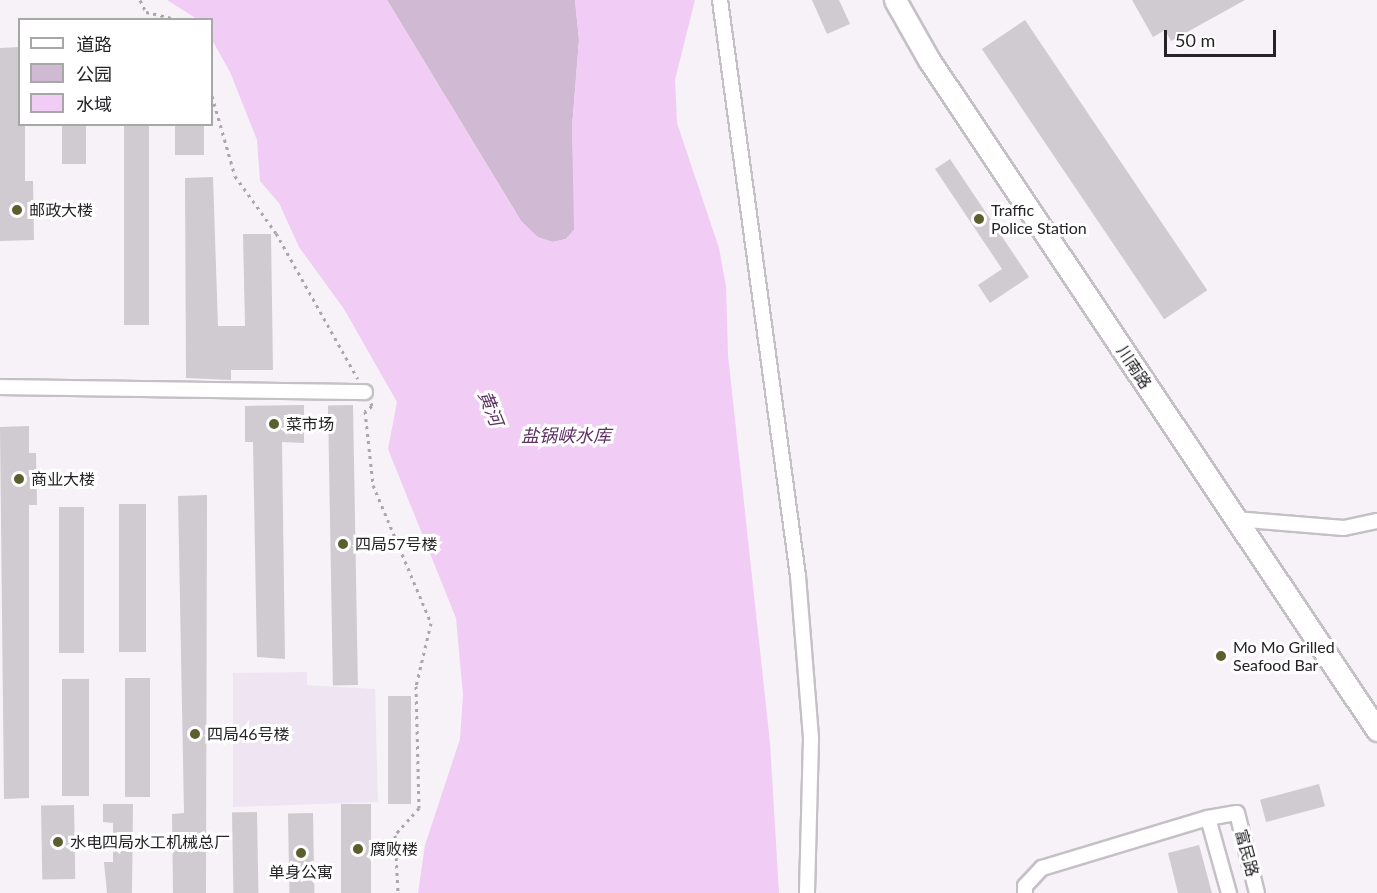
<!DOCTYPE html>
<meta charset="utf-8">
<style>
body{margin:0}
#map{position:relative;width:1377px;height:893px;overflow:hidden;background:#f7f1f8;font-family:Lato,"Noto Sans SC",sans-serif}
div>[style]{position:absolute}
.built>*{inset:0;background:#efe4f1}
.green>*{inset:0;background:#d0b9d3}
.water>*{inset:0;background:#f1ccf5}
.building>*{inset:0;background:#d0cad1;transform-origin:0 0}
.path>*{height:3px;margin-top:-1.5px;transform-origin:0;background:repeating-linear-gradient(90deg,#aaa6ab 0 3px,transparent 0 7.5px)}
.roads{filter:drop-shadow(2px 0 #c5c0c6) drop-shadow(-2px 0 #c5c0c6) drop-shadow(0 2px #c5c0c6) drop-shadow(0 -2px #c5c0c6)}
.street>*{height:14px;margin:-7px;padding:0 7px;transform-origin:7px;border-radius:7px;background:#fff}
.primary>*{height:21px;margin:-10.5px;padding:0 10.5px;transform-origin:10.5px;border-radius:10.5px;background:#fff}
.dots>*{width:16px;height:16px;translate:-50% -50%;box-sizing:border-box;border:3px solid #fff;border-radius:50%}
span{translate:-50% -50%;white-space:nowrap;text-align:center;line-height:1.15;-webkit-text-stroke:6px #fff;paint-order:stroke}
.poi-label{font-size:16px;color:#252326}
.left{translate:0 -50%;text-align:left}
.street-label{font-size:16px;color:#252326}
.water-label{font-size:18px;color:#5e3063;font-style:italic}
.legend{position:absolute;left:18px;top:18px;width:195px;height:108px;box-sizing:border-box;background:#fff;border:2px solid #a8a7a8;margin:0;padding:8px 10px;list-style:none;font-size:18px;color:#252326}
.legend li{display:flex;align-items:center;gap:12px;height:30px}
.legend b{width:30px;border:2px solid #a8a7a8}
.scale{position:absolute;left:1164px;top:30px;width:112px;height:27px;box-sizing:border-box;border:3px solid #252326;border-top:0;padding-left:8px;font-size:18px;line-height:21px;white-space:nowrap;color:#252326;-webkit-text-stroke:4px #fff;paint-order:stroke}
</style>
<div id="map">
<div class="built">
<i style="clip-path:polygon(307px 672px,307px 685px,375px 689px,378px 802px,233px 807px,233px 673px)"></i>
</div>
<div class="green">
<i style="clip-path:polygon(387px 0,575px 0,579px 40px,572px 128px,575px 216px,574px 230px,566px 239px,553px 242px,538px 238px,521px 221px)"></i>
</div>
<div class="water">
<i style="clip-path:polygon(167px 0,387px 0,521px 221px,538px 237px,553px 242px,566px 239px,574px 230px,572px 128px,579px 40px,575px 0,695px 0,675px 80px,677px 123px,719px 248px,726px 286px,728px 355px,770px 743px,779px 893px,418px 893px,425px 845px,460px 739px,463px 695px,456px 618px,388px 449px,397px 402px,344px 309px,299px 247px,279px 203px,260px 181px,257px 140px,230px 72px,212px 40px,212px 20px,197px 19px)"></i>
</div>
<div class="building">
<i style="clip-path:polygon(812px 0,839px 0,850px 24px,827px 34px)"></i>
<i style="clip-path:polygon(1132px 0,1245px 0,1171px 41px,1165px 30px,1153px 37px)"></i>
<i style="left:1025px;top:20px;width:326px;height:52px;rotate:56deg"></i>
<i style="clip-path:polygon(20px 47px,20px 124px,25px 124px,25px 181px,33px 181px,34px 240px,0 241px,0 48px)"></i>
<i style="left:62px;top:124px;width:24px;height:40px"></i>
<i style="left:124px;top:124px;width:25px;height:201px"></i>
<i style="left:175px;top:124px;width:29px;height:31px"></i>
<i style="clip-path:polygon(950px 159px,1029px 277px,990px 303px,978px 285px,1002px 269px,935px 169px)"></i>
<i style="clip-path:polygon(213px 177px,218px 326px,245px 326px,243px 234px,271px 234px,273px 370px,231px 370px,231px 380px,186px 378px,185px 178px)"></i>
<i style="clip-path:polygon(304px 405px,304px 443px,282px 442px,285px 659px,257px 657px,253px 442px,245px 442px,245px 406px)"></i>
<i style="left:353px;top:405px;width:280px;height:25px;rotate:89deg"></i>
<i style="clip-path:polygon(29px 426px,29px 453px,36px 453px,37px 505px,29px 505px,29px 798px,4px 799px,0 427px)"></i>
<i style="clip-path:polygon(207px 495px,206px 893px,173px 893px,172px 814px,184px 813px,178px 496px)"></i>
<i style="left:146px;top:504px;width:148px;height:27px;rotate:90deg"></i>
<i style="left:84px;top:507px;width:146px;height:25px;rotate:90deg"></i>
<i style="left:150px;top:678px;width:119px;height:25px;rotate:90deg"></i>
<i style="left:89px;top:679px;width:117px;height:27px;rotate:90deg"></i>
<i style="left:388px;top:696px;width:23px;height:108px"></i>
<i style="left:1319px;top:784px;width:23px;height:61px;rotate:75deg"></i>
<i style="clip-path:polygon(103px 804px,133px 804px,132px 893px,107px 893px,104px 862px,113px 862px,113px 823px,103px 822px)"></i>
<i style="left:341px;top:804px;width:30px;height:89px"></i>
<i style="left:74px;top:805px;width:74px;height:33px;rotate:89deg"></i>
<i style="left:257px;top:812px;width:81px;height:25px;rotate:89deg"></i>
<i style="left:313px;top:813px;width:80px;height:25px;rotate:89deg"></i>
<i style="clip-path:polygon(1199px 845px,1212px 893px,1178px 893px,1168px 853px)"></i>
</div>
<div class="path">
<i style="left:140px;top:0;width:13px;rotate:63deg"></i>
<i style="left:146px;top:12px;width:35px;rotate:13deg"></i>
<i style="left:212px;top:96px;width:83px;rotate:74deg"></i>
<i style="left:235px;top:176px;width:70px;rotate:54.3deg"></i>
<i style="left:276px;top:233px;width:167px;rotate:60.7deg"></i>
<i style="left:371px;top:403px;width:3px;rotate:72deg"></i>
<i style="left:372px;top:406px;width:9px;rotate:144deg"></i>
<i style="left:365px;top:411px;width:74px;rotate:83.8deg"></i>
<i style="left:373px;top:485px;width:150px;rotate:67.2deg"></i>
<i style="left:431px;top:623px;width:65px;rotate:103.4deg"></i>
<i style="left:416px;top:686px;width:122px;rotate:88.6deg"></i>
<i style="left:419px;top:808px;width:36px;rotate:132deg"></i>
<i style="left:395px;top:835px;width:58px;rotate:87deg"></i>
</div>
<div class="roads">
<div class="street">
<i style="left:720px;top:0;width:581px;rotate:82.29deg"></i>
<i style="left:798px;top:576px;width:164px;rotate:85.4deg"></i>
<i style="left:811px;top:739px;width:154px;rotate:91.5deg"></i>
<i style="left:0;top:387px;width:365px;rotate:0.8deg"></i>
<i style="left:1235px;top:519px;width:109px;rotate:4.7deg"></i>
<i style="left:1344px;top:528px;width:34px;rotate:-12deg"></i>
<i style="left:1208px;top:818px;width:78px;rotate:74.4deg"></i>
<i style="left:1025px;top:893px;width:7px;rotate:-90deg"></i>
<i style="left:1025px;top:886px;width:25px;rotate:-47deg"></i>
<i style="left:1042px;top:868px;width:173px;rotate:-16.8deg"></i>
<i style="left:1208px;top:818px;width:29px;rotate:-10deg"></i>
<i style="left:1237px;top:813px;width:82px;rotate:76deg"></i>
</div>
<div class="primary">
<i style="left:895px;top:0;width:69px;rotate:60.5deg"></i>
<i style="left:929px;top:60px;width:806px;rotate:56.23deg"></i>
</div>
</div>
<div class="dots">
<i style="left:17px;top:210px;background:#5b5f2d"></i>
<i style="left:979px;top:219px;background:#5b5f2d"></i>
<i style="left:274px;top:424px;background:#5b5f2d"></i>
<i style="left:19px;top:479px;background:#5b5f2d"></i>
<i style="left:343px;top:544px;background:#5b5f2d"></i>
<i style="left:1221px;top:656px;background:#5b5f2d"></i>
<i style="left:195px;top:734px;background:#5b5f2d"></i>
<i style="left:58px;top:842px;background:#5b5f2d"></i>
<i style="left:358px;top:849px;background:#5b5f2d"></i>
<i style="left:301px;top:853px;background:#5b5f2d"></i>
</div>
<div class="poi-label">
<span class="left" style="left:29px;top:210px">邮政大楼</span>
<span class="left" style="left:991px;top:219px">Traffic<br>Police Station</span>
<span class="left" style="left:286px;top:424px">菜市场</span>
<span class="left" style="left:31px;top:479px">商业大楼</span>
<span class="left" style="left:355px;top:544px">四局57号楼</span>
<span class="left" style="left:1233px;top:656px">Mo Mo Grilled<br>Seafood Bar</span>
<span class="left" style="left:207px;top:734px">四局46号楼</span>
<span class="left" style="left:70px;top:842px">水电四局水工机械总厂</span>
<span class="left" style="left:370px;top:849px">腐败楼</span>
<span style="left:301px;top:872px">单身公寓</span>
</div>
<div class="street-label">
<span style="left:1134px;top:367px;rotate:56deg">川南路</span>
<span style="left:1247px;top:853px;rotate:75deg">富民路</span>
</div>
<div class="water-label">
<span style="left:491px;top:408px;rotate:68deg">黄河</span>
<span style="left:566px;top:435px">盐锅峡水库</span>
</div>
<ul class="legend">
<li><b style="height:8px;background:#fff"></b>道路</li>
<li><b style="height:16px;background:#d0b9d3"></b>公园</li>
<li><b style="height:16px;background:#f1ccf5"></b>水域</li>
</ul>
<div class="scale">50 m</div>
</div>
